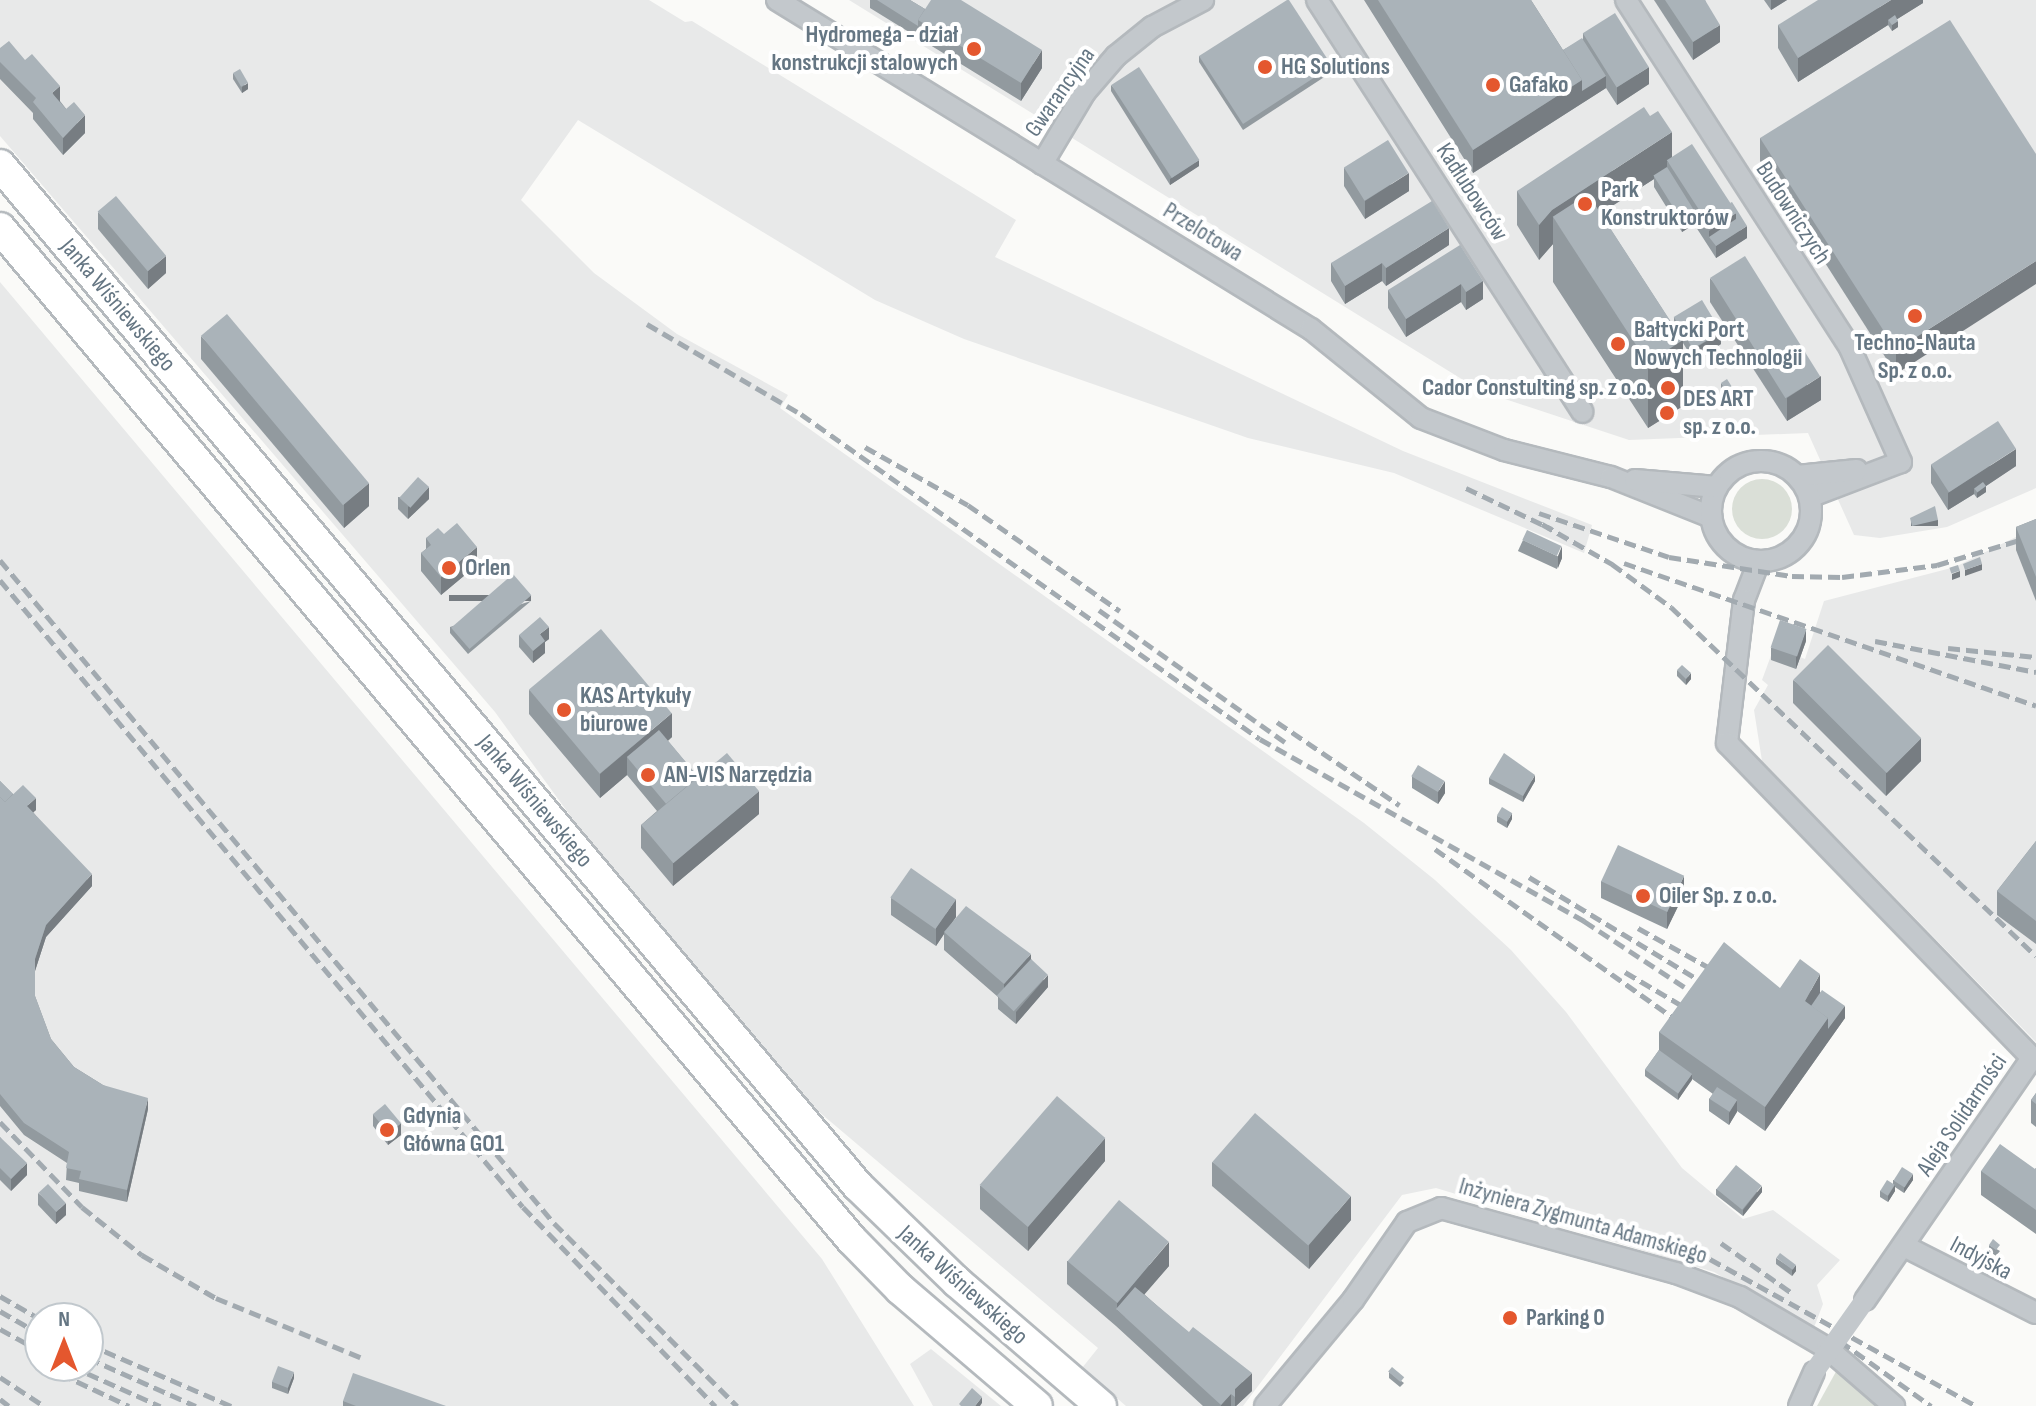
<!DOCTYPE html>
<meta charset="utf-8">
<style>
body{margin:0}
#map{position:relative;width:2036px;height:1406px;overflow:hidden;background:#fafaf8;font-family:"Sofia Sans Condensed",sans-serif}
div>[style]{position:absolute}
.built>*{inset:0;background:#e8e9e9}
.green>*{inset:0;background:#dadfd7}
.round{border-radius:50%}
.roads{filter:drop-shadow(2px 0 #b4b9bd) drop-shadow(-2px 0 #b4b9bd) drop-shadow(0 2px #b4b9bd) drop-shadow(0 -2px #b4b9bd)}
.minor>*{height:20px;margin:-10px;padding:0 10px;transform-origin:10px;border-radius:10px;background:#c3c8cc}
.minor>.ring{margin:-10px;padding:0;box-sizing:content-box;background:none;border:20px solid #c3c8cc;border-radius:50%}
.highway>*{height:30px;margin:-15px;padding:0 15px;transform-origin:15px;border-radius:15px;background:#fff}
.rail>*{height:5px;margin-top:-2.5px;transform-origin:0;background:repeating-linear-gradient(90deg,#a2aab0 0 12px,transparent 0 18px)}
.minor-bridge>*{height:20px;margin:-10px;padding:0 10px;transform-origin:10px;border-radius:10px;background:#c3c8cc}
.wall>*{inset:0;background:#929a9f;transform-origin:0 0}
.shaded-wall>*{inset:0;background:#777d82;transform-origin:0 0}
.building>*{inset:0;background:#aab3b9;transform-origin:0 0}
.dots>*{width:22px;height:22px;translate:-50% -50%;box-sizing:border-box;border:4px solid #fff;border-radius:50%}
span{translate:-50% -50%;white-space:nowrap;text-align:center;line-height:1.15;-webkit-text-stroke:8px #fff;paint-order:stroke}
.poi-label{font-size:24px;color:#657683;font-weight:700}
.right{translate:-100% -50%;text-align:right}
.left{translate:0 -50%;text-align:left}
.street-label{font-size:24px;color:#657683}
.north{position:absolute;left:24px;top:1302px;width:80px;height:80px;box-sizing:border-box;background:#fff;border:2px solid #c1c8cd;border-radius:50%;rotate:0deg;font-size:22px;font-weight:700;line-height:32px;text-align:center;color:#657683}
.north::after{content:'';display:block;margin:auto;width:28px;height:36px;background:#e4572e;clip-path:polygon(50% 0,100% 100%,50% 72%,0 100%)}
</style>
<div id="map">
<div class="built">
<i style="clip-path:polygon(0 0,649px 0,685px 22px,692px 21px,1016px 220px,995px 257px,1403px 451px,1592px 525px,1584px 553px,1394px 473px,1248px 438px,964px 339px,875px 300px,578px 120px,521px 200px,594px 273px,677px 334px,788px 395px,780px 408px,1364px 823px,1435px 880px,1511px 950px,1566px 1012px,1682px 1168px,1743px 1219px,1773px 1210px,1840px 1260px,1817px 1285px,1823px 1304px,1813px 1330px,1714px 1272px,1436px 1188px,1402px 1195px,1243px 1406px,1126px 1406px,1082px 1368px,1098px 1348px,818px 1111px,577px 825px,495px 712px,0 136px)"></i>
<i style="clip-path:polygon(849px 0,2036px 0,2036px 488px,1947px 527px,1880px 538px,1854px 535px,1808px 433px,1629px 440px,1481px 391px)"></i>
<i style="clip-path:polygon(evenodd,0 282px,822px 1259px,914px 1406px,0 1406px,0 282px,40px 1318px,88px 1318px,88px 1366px,40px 1366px,40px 1318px)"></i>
<i style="clip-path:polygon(2036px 527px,2036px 1042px,1762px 761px,1754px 710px,1768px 685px,1762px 680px,1780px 631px,1806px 641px,1800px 657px,1805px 659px,1824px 601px,1955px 567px)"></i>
<i style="clip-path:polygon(931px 1349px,1001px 1406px,933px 1406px,910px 1364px)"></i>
</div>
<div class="green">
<i class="round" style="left:1732px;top:479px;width:60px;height:60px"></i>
<i style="clip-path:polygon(1838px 1368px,1872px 1399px,1877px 1406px,1817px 1406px)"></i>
</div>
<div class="roads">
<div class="minor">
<i style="left:777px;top:0;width:627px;rotate:31.64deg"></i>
<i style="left:1311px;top:329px;width:141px;rotate:39deg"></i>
<i style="left:1421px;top:418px;width:89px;rotate:21.1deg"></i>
<i style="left:1504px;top:450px;width:110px;rotate:14.2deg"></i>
<i style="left:1611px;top:477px;width:108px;rotate:21.8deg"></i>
<i style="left:1317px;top:0;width:490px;rotate:57.2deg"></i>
<i style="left:1626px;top:0;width:414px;rotate:57.2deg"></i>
<i style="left:1850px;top:348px;width:125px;rotate:65.9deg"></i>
<i style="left:1901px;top:462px;width:98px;rotate:159.2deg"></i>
<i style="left:1042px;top:164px;width:84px;rotate:-59.2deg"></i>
<i style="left:1085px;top:92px;width:48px;rotate:-49.3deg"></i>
<i style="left:1116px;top:56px;width:46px;rotate:-38.9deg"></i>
<i style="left:1152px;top:27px;width:58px;rotate:-27.9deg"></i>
<i class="ring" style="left:1711px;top:461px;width:80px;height:80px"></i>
<i style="left:1797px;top:476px;width:60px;rotate:-5.7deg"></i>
<i style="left:1635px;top:480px;width:82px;rotate:4.9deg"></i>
<i style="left:1759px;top:561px;width:42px;rotate:111deg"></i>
<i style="left:1744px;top:600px;width:144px;rotate:96.8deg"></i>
<i style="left:1727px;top:743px;width:438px;rotate:45.9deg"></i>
<i style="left:2032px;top:1058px;width:294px;rotate:124.6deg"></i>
<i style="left:1904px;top:1246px;width:148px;rotate:26.9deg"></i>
<i style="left:1265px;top:1406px;width:138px;rotate:-50.3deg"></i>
<i style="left:1353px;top:1300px;width:95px;rotate:-55.3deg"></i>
<i style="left:1407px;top:1222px;width:37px;rotate:-22deg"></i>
<i style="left:1441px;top:1208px;width:244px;rotate:15.5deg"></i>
<i style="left:1676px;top:1273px;width:68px;rotate:20.6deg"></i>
<i style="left:1740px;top:1297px;width:101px;rotate:30.4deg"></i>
<i style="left:1827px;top:1348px;width:89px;rotate:40.9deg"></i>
<i style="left:1799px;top:1406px;width:37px;rotate:-66deg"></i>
</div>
<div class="highway">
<i style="left:0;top:165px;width:1334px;rotate:49.96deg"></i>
<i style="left:858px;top:1186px;width:138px;rotate:44.1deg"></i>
<i style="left:957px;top:1282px;width:190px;rotate:40.7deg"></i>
<i style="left:0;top:228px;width:1323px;rotate:49.91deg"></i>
<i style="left:852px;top:1240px;width:69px;rotate:45.6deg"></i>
<i style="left:900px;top:1289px;width:180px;rotate:40.5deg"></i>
</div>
</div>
<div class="rail">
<i style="left:647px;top:324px;width:178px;rotate:30.3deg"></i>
<i style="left:801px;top:414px;width:562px;rotate:35.3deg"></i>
<i style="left:1260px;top:739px;width:372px;rotate:29.3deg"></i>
<i style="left:1584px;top:921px;width:140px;rotate:33.3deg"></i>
<i style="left:865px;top:447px;width:118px;rotate:29.4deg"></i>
<i style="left:968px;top:505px;width:185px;rotate:34.9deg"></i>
<i style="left:1466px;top:488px;width:95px;rotate:25.5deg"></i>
<i style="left:1539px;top:513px;width:137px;rotate:18.7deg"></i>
<i style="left:1669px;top:557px;width:124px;rotate:8.8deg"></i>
<i style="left:1792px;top:576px;width:50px;rotate:1.1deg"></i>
<i style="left:1842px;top:577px;width:96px;rotate:-7.2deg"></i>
<i style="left:1937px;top:565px;width:103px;rotate:-16.9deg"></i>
<i style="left:1542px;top:524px;width:81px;rotate:29.7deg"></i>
<i style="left:1612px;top:564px;width:73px;rotate:36.1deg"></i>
<i style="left:1671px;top:607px;width:505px;rotate:43.72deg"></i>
<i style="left:0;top:560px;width:864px;rotate:50.12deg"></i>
<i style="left:554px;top:1223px;width:259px;rotate:45deg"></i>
<i style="left:1624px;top:563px;width:436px;rotate:19.1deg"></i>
<i style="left:0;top:580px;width:816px;rotate:50.17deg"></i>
<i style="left:523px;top:1207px;width:277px;rotate:46deg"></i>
<i style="left:1099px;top:610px;width:228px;rotate:35.4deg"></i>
<i style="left:1875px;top:641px;width:164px;rotate:10.9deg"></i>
<i style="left:1948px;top:648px;width:88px;rotate:5.8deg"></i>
<i style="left:1277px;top:722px;width:148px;rotate:34.2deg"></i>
<i style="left:1435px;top:849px;width:303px;rotate:35.3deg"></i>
<i style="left:1529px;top:877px;width:210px;rotate:31.2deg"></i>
<i style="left:1638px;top:928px;width:93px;rotate:29.1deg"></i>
<i style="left:1625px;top:972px;width:77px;rotate:30.6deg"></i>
<i style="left:0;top:1122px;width:118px;rotate:46deg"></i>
<i style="left:82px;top:1207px;width:77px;rotate:38.7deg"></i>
<i style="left:142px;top:1255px;width:86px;rotate:30.2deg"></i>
<i style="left:216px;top:1298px;width:161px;rotate:22.3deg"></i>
<i style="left:1721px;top:1243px;width:87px;rotate:35.2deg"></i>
<i style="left:1710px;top:1259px;width:304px;rotate:28.9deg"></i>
<i style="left:0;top:1296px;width:46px;rotate:29.9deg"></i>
<i style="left:0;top:1311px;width:46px;rotate:29.9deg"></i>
<i style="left:0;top:1329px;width:46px;rotate:28.8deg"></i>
<i style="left:1840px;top:1341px;width:112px;rotate:35.5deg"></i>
<i style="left:88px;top:1344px;width:156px;rotate:23.4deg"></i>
<i style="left:88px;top:1358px;width:118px;rotate:24deg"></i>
<i style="left:44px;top:1366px;width:94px;rotate:25.2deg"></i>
<i style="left:71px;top:1366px;width:98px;rotate:24.2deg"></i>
<i style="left:0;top:1377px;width:53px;rotate:33.4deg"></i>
<i style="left:0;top:1399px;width:11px;rotate:38deg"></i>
</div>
<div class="minor-bridge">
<i style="left:1814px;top:1372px;width:88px;rotate:-54.7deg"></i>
</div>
<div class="wall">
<i style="clip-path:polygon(870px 0,910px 0,925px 9px,1042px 68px,1021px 101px,870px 8px)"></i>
<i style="clip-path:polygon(1364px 0,1531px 0,1563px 50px,1583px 39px,1583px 33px,1649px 84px,1617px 105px,1606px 88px,1473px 173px)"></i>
<i style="clip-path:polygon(1654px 0,1705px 0,1720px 42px,1693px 60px)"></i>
<i style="clip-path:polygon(1764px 0,1787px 0,1771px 10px)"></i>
<i style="clip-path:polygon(1923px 0,1923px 3px,1897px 19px,1898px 27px,1892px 31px,1888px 25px,1798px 82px,1778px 48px,1778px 25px)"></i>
<i style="clip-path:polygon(0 48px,60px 101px,85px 133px,63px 155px,33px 119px,33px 113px,0 79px)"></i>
<i style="clip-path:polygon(1199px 56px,1332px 72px,1243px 130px,1199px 62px)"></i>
<i style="clip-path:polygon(233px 73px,248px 89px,242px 93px,233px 79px)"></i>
<i style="clip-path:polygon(1111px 85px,1199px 166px,1170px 185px,1111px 91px)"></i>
<i style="clip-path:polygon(1760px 138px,2036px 154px,1896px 374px,1760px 161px)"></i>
<i style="clip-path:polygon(1672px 158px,1747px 238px,1716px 258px,1694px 224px,1682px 232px,1654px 187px,1654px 179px,1600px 213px,1674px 327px,1674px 317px,1721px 344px,1694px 361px,1683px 343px,1683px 406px,1648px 428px,1553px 282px,1553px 244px,1539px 260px,1517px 225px,1517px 191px)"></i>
<i style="clip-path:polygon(1344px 168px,1409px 191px,1365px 219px,1344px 186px)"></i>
<i style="clip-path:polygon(98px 212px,166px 273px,148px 289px,98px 229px)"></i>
<i style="clip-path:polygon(1449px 245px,1386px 286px,1382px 281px,1345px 304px,1331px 281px,1331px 263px)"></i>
<i style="clip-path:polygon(1710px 278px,1821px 400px,1787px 421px,1710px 302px)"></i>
<i style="clip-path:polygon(1483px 281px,1483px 299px,1466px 310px,1461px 302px,1406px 337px,1388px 308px,1388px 290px)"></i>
<i style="clip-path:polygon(201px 336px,369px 506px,344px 528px,201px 359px)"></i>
<i style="clip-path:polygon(1721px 383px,1737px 401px,1732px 405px,1721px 389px)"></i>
<i style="clip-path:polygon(1931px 465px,2016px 466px,1986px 486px,1986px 492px,1977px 498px,1974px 494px,1948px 510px,1931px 483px)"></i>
<i style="clip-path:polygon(398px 497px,429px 499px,408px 519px,398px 509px)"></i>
<i style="clip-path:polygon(2036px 519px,2036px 601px,2016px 550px,2016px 527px)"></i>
<i style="clip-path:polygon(444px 534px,477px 565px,441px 595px,421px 571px,421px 553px,426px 549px,426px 538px)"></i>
<i style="left:1523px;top:540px;width:43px;height:12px;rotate:25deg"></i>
<i style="clip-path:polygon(531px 601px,468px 654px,450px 633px,450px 627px)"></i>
<i style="clip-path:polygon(519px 635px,549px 639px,545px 642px,545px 653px,533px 663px,519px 647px)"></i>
<i style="clip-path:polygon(1806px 641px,1796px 669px,1771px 660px,1771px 648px)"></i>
<i style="clip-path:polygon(1677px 670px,1691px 679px,1686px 685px,1677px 676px)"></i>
<i style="clip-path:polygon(1793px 680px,1921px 761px,1886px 796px,1793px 703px)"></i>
<i style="clip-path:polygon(529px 690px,672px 737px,668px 741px,698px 777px,759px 814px,673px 886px,641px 848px,641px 825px,657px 811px,627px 775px,600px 798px,529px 714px)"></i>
<i style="clip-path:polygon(1412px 776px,1445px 793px,1438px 804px,1412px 788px)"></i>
<i style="clip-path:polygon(1489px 778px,1535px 781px,1523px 802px,1489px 784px)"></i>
<i style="clip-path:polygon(0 781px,13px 794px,36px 810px,33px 812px,92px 886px,46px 937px,35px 971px,35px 996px,51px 1039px,74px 1067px,103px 1085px,148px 1109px,127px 1202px,79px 1191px,79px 1183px,66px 1180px,67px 1163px,24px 1135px,0 1106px)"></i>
<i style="clip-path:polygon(1497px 816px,1512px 819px,1507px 828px,1497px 822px)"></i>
<i style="clip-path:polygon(2036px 841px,2036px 944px,1997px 915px,1997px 891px)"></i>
<i style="clip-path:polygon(1601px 881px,1684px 894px,1667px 929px,1601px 898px)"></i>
<i style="clip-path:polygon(891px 898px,956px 917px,952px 923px,1031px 959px,1048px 987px,1016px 1024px,998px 1009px,998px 997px,944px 950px,944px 934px,936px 946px,891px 915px)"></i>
<i style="clip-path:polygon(1780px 988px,1820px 992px,1845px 1018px,1765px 1131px,1737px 1111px,1729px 1125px,1709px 1111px,1709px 1099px,1713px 1094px,1692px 1079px,1678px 1100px,1645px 1076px,1645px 1070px,1659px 1050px,1659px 1032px)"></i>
<i style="clip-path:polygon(2036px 1093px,2036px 1127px,2031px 1123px,2031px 1100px)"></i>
<i style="clip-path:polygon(373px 1114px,401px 1135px,388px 1145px,373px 1126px)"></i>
<i style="clip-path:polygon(0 1137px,27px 1175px,11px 1191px,0 1180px)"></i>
<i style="clip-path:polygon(1105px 1161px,1028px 1251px,980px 1209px,980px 1186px)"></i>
<i style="clip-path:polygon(1212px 1162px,1351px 1220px,1309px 1269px,1212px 1186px)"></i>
<i style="clip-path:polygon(2036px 1168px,2036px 1234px,1981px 1195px,1981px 1171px,2035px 1169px)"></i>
<i style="clip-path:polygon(1893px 1180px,1913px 1180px,1904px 1193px,1895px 1187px,1895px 1191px,1888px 1202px,1880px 1197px,1880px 1191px,1893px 1184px)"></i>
<i style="clip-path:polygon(1716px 1189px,1762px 1192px,1743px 1216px,1716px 1195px)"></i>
<i style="clip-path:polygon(38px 1193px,66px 1215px,56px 1224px,38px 1205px)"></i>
<i style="clip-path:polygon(1989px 1245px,2000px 1251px,1996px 1256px,1989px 1251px)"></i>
<i style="clip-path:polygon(1776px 1258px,1796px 1271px,1792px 1276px,1776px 1264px)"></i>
<i style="clip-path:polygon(1067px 1261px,1169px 1266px,1144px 1294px,1252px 1391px,1236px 1406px,1203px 1406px,1116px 1326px,1067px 1284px)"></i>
<i style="clip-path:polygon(1389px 1372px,1404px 1383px,1400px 1387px,1389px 1378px)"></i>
<i style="clip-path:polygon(294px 1378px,288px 1394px,272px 1388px,272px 1382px)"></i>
<i style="clip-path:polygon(343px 1401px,446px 1406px,343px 1406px)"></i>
</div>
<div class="shaded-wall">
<i style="clip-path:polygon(1771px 0,1787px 0,1771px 10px)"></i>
<i style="clip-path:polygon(1891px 0,1923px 0,1923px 3px,1891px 23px,1888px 20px,1888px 25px,1798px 82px,1798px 58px)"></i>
<i style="clip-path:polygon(1898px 21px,1898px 27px,1892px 31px,1892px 25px)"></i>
<i style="clip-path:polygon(1720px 25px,1720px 42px,1693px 60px,1693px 42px)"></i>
<i style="clip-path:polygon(1042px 50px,1042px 68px,1021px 101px,1021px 83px)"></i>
<i style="left:1332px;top:66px;width:6px;height:106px;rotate:90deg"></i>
<i style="clip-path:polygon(1649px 67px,1649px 84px,1617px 105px,1617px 87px)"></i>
<i style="clip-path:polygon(1606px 76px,1606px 88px,1473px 173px,1473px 150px,1582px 80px)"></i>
<i style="clip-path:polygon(248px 83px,248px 89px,242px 93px,242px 87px)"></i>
<i style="clip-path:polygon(60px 86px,60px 104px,52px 93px)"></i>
<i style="clip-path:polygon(85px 115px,85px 133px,63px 155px,63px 138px)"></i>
<i style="clip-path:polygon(1672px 132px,1672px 167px,1667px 161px,1667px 170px,1654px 176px,1654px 179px,1566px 236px,1553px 217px,1553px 244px,1539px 260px,1539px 225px,1552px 210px)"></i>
<i style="clip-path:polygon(1199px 160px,1199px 166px,1170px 185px,1170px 179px)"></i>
<i style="clip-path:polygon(1409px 173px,1409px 191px,1365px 219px,1365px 201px)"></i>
<i style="clip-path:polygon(1695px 212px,1695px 224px,1682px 232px,1682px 220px)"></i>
<i style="clip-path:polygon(1736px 213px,1736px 231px,1709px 237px,1709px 249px,1709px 231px)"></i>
<i style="clip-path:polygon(1747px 226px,1747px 238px,1716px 258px,1716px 246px)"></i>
<i style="clip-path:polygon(1449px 228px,1449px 245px,1386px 286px,1386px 268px)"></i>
<i style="clip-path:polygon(166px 256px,166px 273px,148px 289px,148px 271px)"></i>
<i style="clip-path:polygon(2036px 261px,2036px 284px,1896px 374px,1896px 350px)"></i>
<i style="clip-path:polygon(1382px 263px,1382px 281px,1345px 304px,1345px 286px)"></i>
<i style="clip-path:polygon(1483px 281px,1483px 299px,1466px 310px,1466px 292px)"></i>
<i style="clip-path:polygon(1461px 284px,1461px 302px,1406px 337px,1406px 319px)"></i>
<i style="clip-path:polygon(1721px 332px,1721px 344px,1694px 361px,1694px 349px)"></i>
<i style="clip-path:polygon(1683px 340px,1683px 406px,1648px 428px,1648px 363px)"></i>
<i style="clip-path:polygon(1821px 376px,1821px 400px,1787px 421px,1787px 398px)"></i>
<i style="clip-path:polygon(1737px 395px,1737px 401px,1732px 405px,1732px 399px)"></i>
<i style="clip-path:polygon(2016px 449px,2016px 466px,1977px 492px,1974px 488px,1974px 494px,1948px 510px,1948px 493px)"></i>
<i style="clip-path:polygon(369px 483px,369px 506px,344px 528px,344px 504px)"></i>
<i style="clip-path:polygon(1986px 486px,1986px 492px,1977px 498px,1977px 492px)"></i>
<i style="clip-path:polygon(429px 487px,429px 499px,408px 519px,408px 507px)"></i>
<i style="left:1938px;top:520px;width:6px;height:27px;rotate:90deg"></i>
<i style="clip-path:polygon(1562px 546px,1562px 558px,1558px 568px,1558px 556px)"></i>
<i style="clip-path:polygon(477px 547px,477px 565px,441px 595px,441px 577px)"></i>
<i style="clip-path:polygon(1982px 564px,1982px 570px,1965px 576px,1965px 570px)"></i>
<i style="clip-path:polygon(1960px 571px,1960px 577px,1952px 580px,1952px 574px)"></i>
<i style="left:531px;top:595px;width:6px;height:82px;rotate:90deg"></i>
<i style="clip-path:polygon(549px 627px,549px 639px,545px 642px,545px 653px,533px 663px,533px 651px,540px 634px)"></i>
<i style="clip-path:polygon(1806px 629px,1806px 641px,1796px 669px,1796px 657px)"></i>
<i style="clip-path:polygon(1691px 673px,1691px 679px,1686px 685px,1686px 679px)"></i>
<i style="clip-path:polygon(672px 713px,672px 737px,636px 767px,627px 757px,627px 775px,600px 798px,600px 774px)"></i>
<i style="clip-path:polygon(1921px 738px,1921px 761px,1886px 796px,1886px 773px)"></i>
<i style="clip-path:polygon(1535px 775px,1535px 781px,1523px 802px,1523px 796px)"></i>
<i style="clip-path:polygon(1445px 781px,1445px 793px,1438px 804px,1438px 792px)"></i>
<i style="clip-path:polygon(759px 791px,759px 814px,673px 886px,673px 863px)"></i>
<i style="clip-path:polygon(36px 798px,36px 810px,27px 818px,27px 806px)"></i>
<i style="clip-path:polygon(1512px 813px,1512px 819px,1507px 828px,1507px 822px)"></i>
<i style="clip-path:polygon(92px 874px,92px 886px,46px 937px,35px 971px,35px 959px,46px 925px)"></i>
<i style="clip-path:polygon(1684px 876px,1684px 894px,1667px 929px,1667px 912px)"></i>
<i style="clip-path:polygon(956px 899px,956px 917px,945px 933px,944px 932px,944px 934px,936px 946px,936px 928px)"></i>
<i style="clip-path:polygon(1031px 954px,1031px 971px,1004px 1002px,1004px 984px)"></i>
<i style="clip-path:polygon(1820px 974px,1820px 997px,1809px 1016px,1805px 1001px)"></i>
<i style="clip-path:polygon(1048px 975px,1048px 987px,1016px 1024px,1016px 1012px)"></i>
<i style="clip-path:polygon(1845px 1006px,1845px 1018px,1765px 1131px,1765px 1107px,1828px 1018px)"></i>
<i style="clip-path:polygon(1692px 1074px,1692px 1080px,1678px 1100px,1678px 1094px)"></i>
<i style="clip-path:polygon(148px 1098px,148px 1109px,127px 1202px,127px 1190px)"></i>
<i style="clip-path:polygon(1737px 1100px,1737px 1112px,1729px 1125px,1729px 1113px)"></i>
<i style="clip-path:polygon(401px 1123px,401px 1135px,388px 1145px,388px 1133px)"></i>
<i style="clip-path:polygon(1105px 1138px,1105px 1161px,1028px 1251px,1028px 1227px)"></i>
<i style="clip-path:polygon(27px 1163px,27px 1175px,11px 1191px,11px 1179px)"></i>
<i style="clip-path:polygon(1913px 1174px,1913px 1180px,1904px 1193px,1904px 1187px)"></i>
<i style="clip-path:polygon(1895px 1185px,1895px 1191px,1888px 1202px,1888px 1196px)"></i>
<i style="clip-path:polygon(1762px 1186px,1762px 1192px,1743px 1216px,1743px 1210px)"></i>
<i style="clip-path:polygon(1351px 1196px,1351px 1220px,1309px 1269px,1309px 1245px)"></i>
<i style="clip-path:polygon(66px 1203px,66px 1215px,56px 1224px,56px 1212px)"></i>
<i style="clip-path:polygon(1169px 1242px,1169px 1266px,1125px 1317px,1117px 1310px,1117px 1303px)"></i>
<i style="clip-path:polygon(1796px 1265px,1796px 1271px,1792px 1276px,1792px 1270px)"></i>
<i style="clip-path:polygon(294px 1372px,294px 1378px,288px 1394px,288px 1388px)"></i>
<i style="clip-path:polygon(1252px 1373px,1252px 1391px,1236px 1406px,1235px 1406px,1235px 1389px)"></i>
<i style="clip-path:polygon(1231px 1394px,1231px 1406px,1221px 1406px,1221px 1405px)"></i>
<i style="clip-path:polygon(982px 1397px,982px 1403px,980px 1406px,975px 1406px)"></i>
</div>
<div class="building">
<i style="clip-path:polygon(877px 0,910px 0,925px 9px,918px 20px,918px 26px)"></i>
<i style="clip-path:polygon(931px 0,961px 0,1042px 50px,1021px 83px,918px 20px)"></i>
<i style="clip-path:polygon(1287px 0,1289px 0,1332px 66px,1243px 124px,1199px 56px)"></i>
<i style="clip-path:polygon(1378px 0,1531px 0,1582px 80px,1473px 150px)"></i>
<i style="clip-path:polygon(1665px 0,1705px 0,1720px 25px,1693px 42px)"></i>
<i style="clip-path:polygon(1818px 0,1891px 0,1798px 58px,1778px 25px)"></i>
<i style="left:1615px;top:13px;width:64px;height:38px;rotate:58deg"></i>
<i style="clip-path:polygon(1895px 15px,1898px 21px,1892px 25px,1888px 20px)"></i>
<i style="clip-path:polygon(1950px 20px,2036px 154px,2036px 261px,1896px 350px,1760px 138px)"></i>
<i style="clip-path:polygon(1582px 38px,1606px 76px,1582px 91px,1582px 80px,1563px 50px)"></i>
<i style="clip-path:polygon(9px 41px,25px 60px,32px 54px,60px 86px,52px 93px,66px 109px,74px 102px,85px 115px,63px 138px,33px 102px,36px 98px,0 62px,0 48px)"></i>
<i style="left:1139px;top:67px;width:111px;height:33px;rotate:57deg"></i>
<i style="left:240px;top:69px;width:16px;height:8px;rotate:60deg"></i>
<i style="clip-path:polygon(1644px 107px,1650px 116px,1658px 111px,1672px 132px,1552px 210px,1539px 225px,1517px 191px)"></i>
<i style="left:1388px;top:140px;width:39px;height:52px;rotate:58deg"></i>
<i style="left:1692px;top:144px;width:82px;height:30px;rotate:57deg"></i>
<i style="left:1667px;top:167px;width:53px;height:16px;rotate:58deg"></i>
<i style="left:1588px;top:194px;width:174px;height:42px;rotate:57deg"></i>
<i style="left:116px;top:196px;width:78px;height:24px;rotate:50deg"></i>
<i style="clip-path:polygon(1432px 201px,1449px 228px,1386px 268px,1382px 263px,1345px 286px,1331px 263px)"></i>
<i style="clip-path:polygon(1732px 202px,1747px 226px,1716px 246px,1709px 237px,1736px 219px,1736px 213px,1730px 203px)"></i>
<i style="clip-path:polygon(1460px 245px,1483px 281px,1466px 292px,1461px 284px,1406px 319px,1388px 290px)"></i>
<i style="left:1745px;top:256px;width:142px;height:41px;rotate:58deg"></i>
<i style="left:1702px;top:300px;width:37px;height:33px;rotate:59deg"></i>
<i style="left:227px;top:314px;width:221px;height:34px;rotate:50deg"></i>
<i style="clip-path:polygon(1727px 379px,1737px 395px,1732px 399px,1721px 383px)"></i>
<i style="left:1998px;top:421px;width:33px;height:80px;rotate:57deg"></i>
<i style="left:418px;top:477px;width:15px;height:28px;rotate:42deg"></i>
<i style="left:1983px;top:482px;width:5px;height:11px;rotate:53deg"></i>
<i style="clip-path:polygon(1935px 506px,1938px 520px,1912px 526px,1910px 518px)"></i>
<i style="clip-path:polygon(2036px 519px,2036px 577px,2016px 527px)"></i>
<i style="clip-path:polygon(457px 523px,477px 547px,441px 577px,421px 553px,431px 545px,426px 538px,438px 528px,444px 534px)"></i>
<i style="left:1527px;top:530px;width:38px;height:11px;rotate:25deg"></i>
<i style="clip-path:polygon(1980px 557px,1982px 564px,1965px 570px,1963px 564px)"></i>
<i style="left:1958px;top:565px;width:6px;height:9px;rotate:72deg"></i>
<i style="left:513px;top:574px;width:28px;height:82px;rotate:49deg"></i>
<i style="clip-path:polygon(540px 617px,549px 627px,540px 634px,545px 641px,533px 651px,519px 635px)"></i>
<i style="left:1780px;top:620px;width:28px;height:29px;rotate:19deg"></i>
<i style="left:601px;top:629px;width:110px;height:94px;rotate:50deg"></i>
<i style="left:1828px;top:645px;width:132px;height:49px;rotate:45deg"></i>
<i style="clip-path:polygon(1682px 665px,1691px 673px,1686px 679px,1677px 670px)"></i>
<i style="left:659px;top:730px;width:61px;height:42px;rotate:50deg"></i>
<i style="left:727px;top:753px;width:50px;height:112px;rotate:50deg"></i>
<i style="clip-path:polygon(1504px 753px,1535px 775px,1523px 796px,1489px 778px)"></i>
<i style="left:1418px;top:765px;width:31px;height:13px;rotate:31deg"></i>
<i style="clip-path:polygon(0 781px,13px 794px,5px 802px,0 797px)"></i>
<i style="clip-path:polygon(23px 785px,36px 798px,27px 806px,92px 874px,46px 925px,35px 959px,35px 996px,51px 1039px,74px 1067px,103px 1085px,148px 1098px,127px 1190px,79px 1179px,81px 1171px,66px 1168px,69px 1152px,24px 1123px,0 1094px,0 797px,5px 802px)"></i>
<i style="left:1502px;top:807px;width:12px;height:10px;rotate:31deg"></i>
<i style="clip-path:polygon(2036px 841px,2036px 921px,1997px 891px)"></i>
<i style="left:1618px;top:845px;width:73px;height:40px;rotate:25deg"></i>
<i style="left:911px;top:868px;width:55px;height:36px;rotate:35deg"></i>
<i style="clip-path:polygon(966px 906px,1031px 954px,1004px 984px,944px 932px)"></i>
<i style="clip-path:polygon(1724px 942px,1780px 988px,1800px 959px,1820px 974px,1805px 1001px,1828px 1018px,1765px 1107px,1659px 1032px)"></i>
<i style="left:1031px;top:959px;width:23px;height:50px;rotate:43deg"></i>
<i style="clip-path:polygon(1822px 990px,1845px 1006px,1828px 1029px,1828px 1018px,1811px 1006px)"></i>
<i style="left:1659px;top:1050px;width:41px;height:24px;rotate:36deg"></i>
<i style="left:1717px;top:1087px;width:24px;height:14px;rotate:33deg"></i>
<i style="clip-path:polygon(2036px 1093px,2036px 1104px,2031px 1100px)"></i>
<i style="left:1057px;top:1096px;width:64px;height:118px;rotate:41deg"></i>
<i style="left:385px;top:1104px;width:25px;height:16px;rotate:50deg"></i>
<i style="left:1255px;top:1113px;width:127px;height:65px;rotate:41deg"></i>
<i style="clip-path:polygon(0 1137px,27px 1163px,11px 1179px,0 1168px)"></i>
<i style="clip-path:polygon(2000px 1144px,2035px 1169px,2036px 1168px,2036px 1210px,1981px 1171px)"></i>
<i style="left:1736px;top:1165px;width:33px;height:31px;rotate:39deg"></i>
<i style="left:1902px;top:1167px;width:13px;height:16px;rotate:32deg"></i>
<i style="left:1887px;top:1180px;width:9px;height:13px;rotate:32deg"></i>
<i style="left:48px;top:1184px;width:26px;height:13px;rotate:47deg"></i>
<i style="left:1119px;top:1200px;width:65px;height:80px;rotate:40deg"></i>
<i style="clip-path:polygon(1993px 1239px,2000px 1245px,1996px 1250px,1989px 1245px)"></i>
<i style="left:1780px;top:1253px;width:20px;height:6px;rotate:37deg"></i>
<i style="clip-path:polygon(1135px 1287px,1189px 1332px,1193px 1327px,1252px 1373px,1235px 1389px,1235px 1397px,1231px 1394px,1221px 1405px,1116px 1309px)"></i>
<i style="left:278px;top:1366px;width:17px;height:17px;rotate:21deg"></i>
<i style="left:1392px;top:1367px;width:16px;height:6px;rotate:40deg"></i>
<i style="clip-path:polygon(353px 1373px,446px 1406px,356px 1406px,343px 1401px)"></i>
<i style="clip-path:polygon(972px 1388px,982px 1397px,975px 1406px,961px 1406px,959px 1404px)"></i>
</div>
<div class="dots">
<i style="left:974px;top:49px;background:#e4572e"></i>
<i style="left:1265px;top:67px;background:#e4572e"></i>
<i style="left:1493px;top:85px;background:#e4572e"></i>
<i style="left:1585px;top:204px;background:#e4572e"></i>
<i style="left:1915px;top:316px;background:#e4572e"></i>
<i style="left:1618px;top:344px;background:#e4572e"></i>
<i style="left:1668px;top:388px;background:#e4572e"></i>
<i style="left:1667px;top:413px;background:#e4572e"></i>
<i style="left:449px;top:568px;background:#e4572e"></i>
<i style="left:564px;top:710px;background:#e4572e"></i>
<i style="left:648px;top:775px;background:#e4572e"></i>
<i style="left:1643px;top:896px;background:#e4572e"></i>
<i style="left:387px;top:1130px;background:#e4572e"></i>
<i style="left:1510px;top:1318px;background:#e4572e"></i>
</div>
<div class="poi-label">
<span class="right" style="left:958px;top:49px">Hydromega - dział<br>konstrukcji stalowych</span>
<span class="left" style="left:1281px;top:67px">HG Solutions</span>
<span class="left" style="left:1509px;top:85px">Gafako</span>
<span class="left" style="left:1601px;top:204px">Park<br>Konstruktorów</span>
<span class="left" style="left:1634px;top:344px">Bałtycki Port<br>Nowych Technologii</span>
<span style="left:1915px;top:357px">Techno-Nauta<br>Sp. z o.o.</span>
<span class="right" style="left:1652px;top:388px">Cador Constulting sp. z o.o.</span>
<span class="left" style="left:1683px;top:413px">DES ART<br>sp. z o.o.</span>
<span class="left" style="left:465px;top:568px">Orlen</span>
<span class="left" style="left:580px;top:710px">KAS Artykuły<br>biurowe</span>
<span class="left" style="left:664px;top:775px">AN-VIS Narzędzia</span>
<span class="left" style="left:1659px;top:896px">Oiler Sp. z o.o.</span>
<span class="left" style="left:403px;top:1130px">Gdynia<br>Główna GO1</span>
<span class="left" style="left:1526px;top:1318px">Parking 0</span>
</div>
<div class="street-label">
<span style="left:1060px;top:92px;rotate:-55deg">Gwarancyjna</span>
<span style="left:1472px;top:192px;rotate:57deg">Kadłubowców</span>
<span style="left:1793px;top:213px;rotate:57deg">Budowniczych</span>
<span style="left:1203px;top:232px;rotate:32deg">Przelotowa</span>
<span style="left:118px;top:305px;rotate:50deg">Janka Wiśniewskiego</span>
<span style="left:535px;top:801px;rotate:50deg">Janka Wiśniewskiego</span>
<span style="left:1962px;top:1115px;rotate:-56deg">Aleja Solidarności</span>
<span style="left:1583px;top:1221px;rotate:16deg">Inżyniera Zygmunta Adamskiego</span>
<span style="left:1981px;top:1258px;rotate:28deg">Indyjska</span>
<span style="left:963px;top:1285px;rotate:42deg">Janka Wiśniewskiego</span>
</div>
<div class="north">N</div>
</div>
